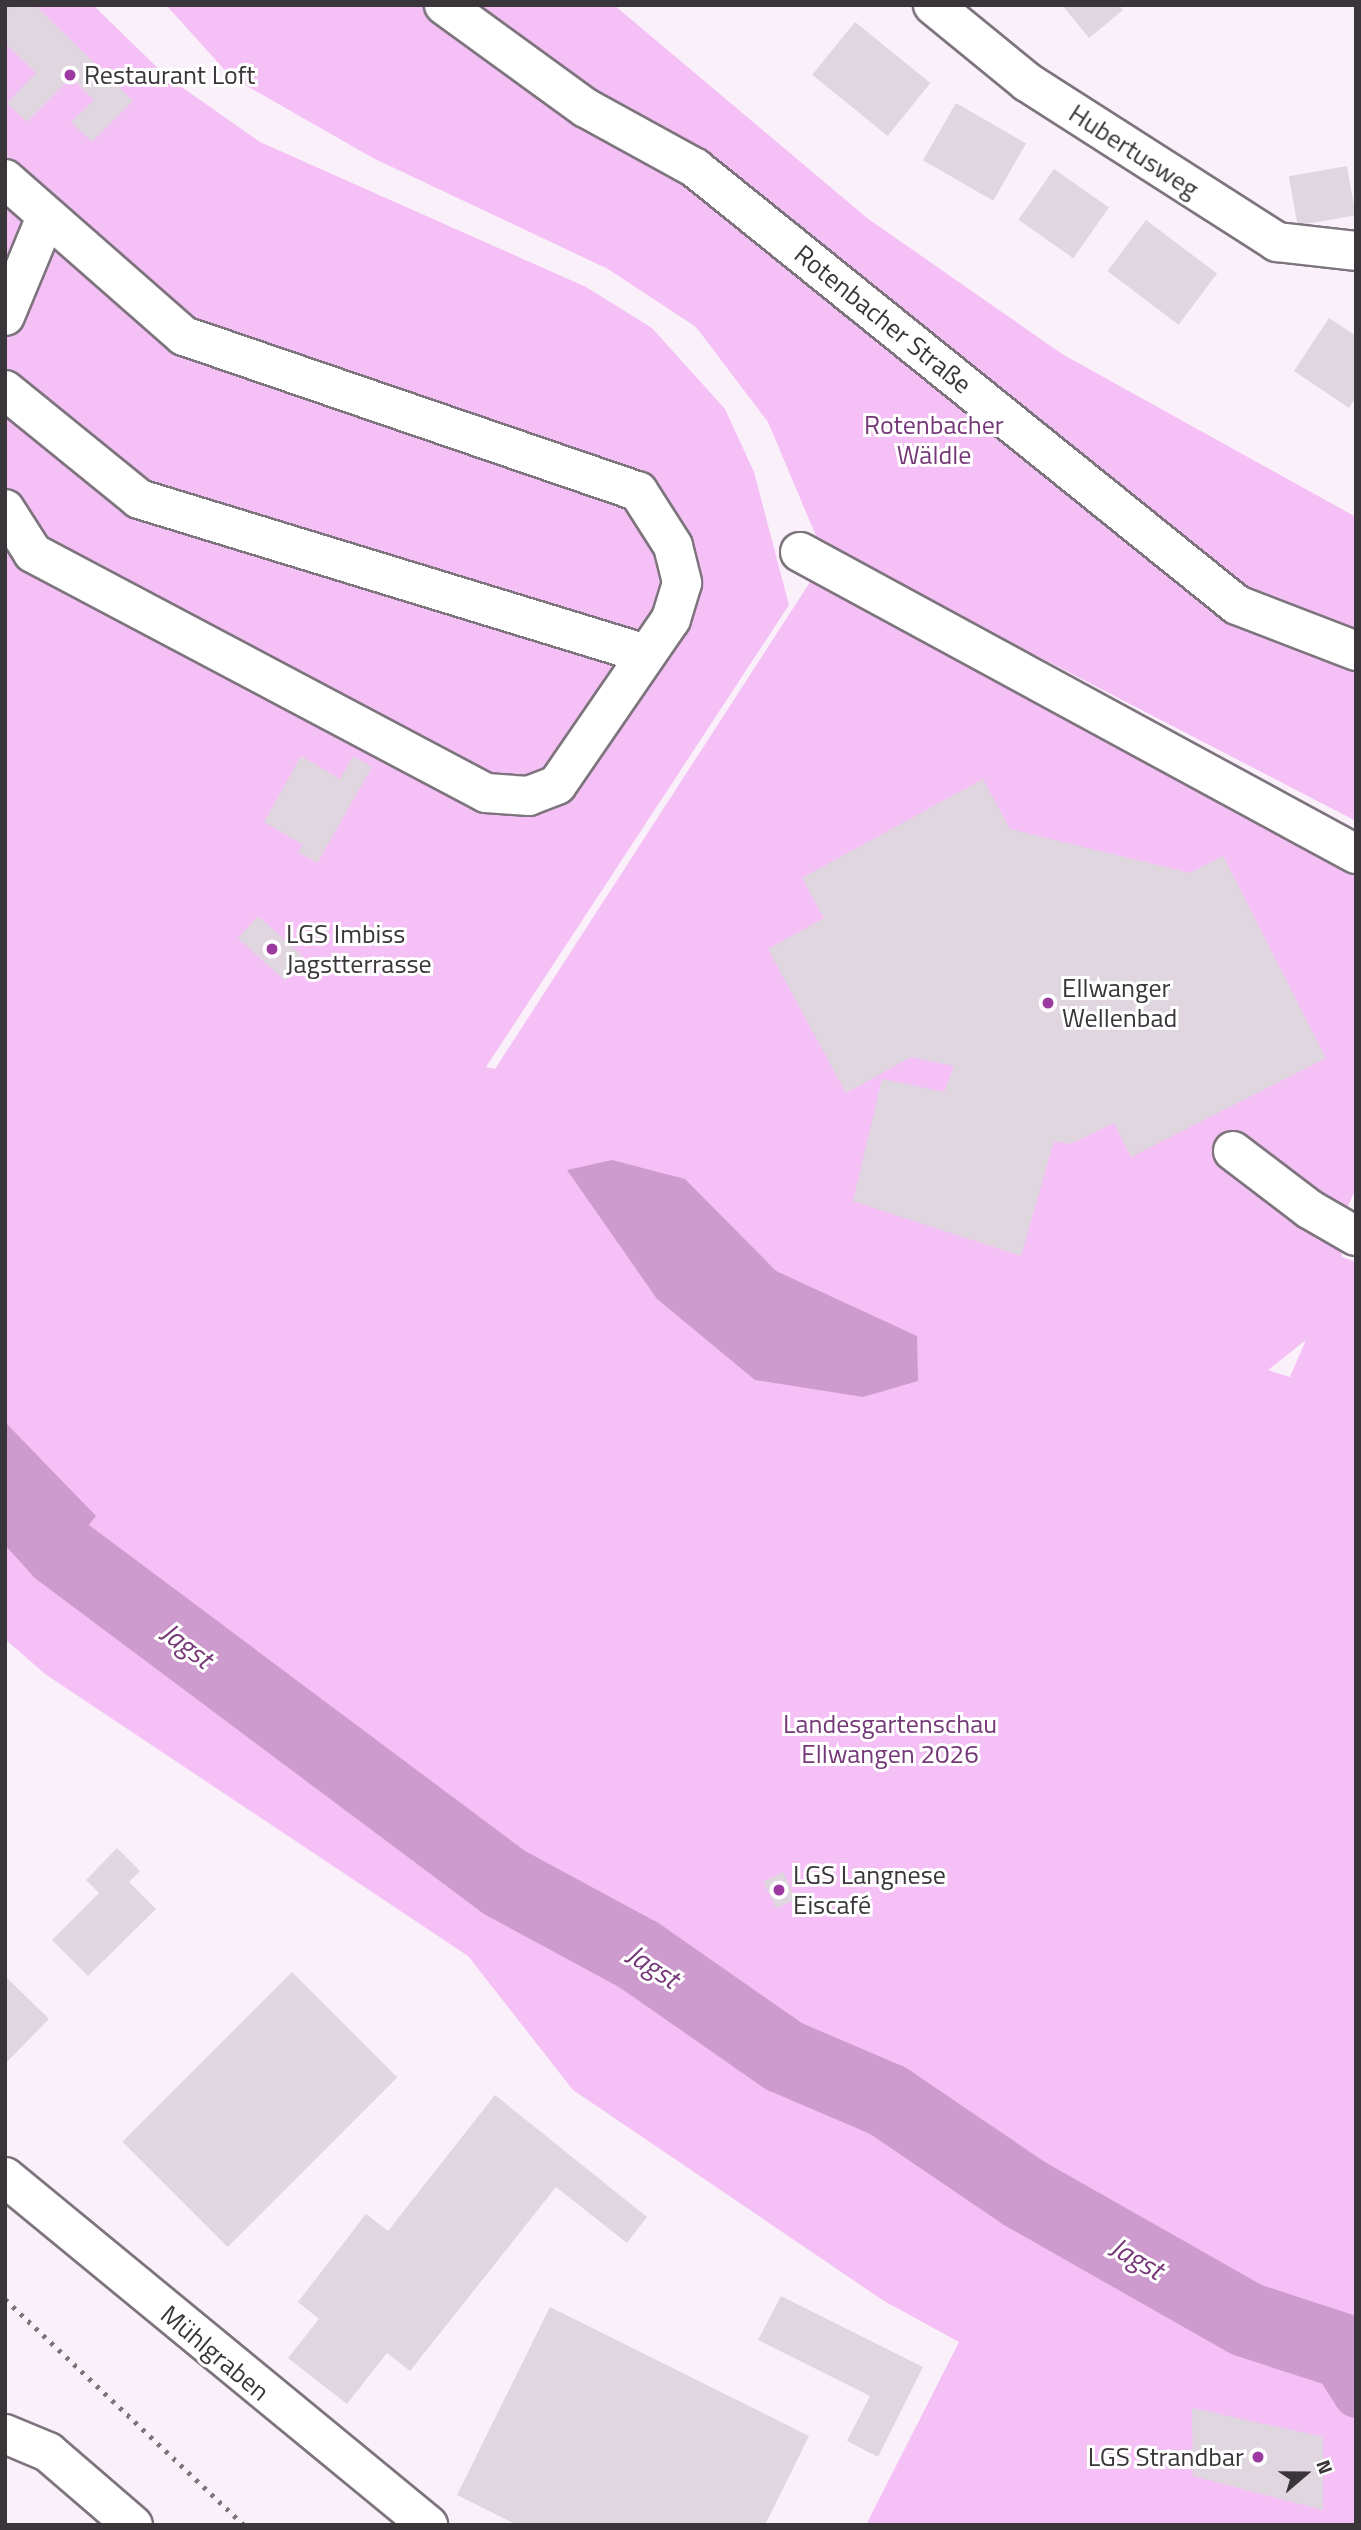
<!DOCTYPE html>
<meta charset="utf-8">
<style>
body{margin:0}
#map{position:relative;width:1361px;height:2530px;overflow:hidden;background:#faf0fa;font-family:"Titillium Web",sans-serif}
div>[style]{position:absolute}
.green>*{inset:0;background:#f4c0f5}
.water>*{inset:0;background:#ce9bcf}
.canal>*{height:44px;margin:-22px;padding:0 22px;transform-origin:22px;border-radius:22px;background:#ce9bcf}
.river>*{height:75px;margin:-37.5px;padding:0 37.5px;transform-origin:37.5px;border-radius:37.5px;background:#ce9bcf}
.building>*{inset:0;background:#e0d6e0;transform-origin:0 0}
.roads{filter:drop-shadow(2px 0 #7d747d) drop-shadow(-2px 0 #7d747d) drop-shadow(0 2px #7d747d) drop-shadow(0 -2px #7d747d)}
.minor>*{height:38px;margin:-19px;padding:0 19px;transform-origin:19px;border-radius:19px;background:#fff}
.rail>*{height:5px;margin-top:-2.5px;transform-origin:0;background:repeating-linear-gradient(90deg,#7b757b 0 3.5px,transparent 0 10.5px)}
.dots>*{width:19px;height:19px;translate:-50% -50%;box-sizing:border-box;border:4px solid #fff;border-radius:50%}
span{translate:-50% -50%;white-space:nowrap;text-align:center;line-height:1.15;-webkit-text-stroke:6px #fff;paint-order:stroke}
.poi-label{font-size:26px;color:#393539}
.left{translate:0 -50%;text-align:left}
.right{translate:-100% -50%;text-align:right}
.street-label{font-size:26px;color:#393539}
.park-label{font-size:26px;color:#753778}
.water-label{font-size:28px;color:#773979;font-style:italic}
.frame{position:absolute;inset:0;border:7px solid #393539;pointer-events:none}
.north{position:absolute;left:1270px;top:2439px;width:70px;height:70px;-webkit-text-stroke:5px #fff;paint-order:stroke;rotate:70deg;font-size:19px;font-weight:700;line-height:28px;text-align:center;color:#393539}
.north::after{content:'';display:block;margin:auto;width:24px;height:32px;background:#393539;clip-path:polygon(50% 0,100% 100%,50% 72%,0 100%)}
</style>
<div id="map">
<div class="green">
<i style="clip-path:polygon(evenodd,5px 5px,93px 5px,166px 76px,260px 142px,586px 287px,652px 328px,725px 409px,754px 472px,789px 605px,486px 1067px,495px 1069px,812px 579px,1356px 859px,1356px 1188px,1339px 1227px,1342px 1257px,1356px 1262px,1356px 2525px,866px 2525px,959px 2342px,884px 2301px,573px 2090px,468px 1956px,45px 1674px,5px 1639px,5px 5px,1306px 1340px,1290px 1377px,1268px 1370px,1306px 1340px)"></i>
<i style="clip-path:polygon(166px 5px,614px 5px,867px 218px,1062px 354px,1356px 517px,1356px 821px,819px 543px,768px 422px,696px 327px,608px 269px,373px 158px,231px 77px)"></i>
</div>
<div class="water">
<i style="clip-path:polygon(612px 1160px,685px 1179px,776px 1271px,917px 1336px,918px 1381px,863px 1397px,755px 1380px,657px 1299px,567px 1170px)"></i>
<i style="clip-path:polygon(5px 1422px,96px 1516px,50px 1573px,5px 1530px)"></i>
</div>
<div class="canal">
<i style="left:1324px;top:2345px;width:60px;rotate:57.9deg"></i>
</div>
<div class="river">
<i style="left:5px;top:1489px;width:82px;rotate:48deg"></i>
<i style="left:60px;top:1550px;width:554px;rotate:36.79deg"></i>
<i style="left:504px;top:1882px;width:153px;rotate:28.4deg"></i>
<i style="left:639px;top:1955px;width:177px;rotate:34.9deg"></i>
<i style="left:784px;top:2056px;width:112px;rotate:23.1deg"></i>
<i style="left:887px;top:2100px;width:166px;rotate:34.2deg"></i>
<i style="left:1024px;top:2193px;width:255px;rotate:29.6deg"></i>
<i style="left:1246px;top:2319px;width:116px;rotate:18.1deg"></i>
</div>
<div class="building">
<i style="clip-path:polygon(12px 5px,35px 5px,133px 101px,92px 142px,71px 122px,94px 100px,71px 77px,27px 122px,7px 103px,36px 73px,5px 43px,5px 12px)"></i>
<i style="clip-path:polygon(1062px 5px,1119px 5px,1123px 10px,1089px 38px)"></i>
<i style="left:855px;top:22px;width:97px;height:68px;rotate:39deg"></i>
<i style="left:956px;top:103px;width:81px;height:66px;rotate:30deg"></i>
<i style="left:1347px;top:166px;width:50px;height:59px;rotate:80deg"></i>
<i style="left:1054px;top:169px;width:67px;height:62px;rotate:35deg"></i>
<i style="left:1146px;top:220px;width:89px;height:64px;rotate:37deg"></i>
<i style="clip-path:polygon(1329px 318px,1356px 336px,1356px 397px,1349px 408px,1294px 371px)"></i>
<i style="clip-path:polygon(301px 756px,340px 779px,353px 756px,372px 767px,317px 863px,298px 852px,303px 845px,264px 822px)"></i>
<i style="clip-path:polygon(983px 779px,1010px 829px,1190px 873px,1223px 856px,1326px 1058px,1131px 1157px,1114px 1123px,1070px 1144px,1054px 1141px,1021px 1256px,853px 1201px,882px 1079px,944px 1092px,954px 1066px,911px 1057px,846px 1093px,768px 949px,824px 918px,802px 878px)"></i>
<i style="left:258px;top:916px;width:64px;height:30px;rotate:42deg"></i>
<i style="clip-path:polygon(117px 1848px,140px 1871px,129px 1882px,156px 1909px,88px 1976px,52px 1940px,99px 1893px,86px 1880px)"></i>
<i style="left:783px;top:1872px;width:30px;height:22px;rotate:64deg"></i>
<i style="left:292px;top:1972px;width:149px;height:240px;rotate:45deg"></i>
<i style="clip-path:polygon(5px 1976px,49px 2019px,5px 2064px)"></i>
<i style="clip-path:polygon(495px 2095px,647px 2217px,627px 2243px,556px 2187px,410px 2371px,387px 2353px,347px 2404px,288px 2358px,319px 2319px,298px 2302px,366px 2214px,388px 2231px)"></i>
<i style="clip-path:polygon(781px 2296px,923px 2367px,878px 2457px,847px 2441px,870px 2396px,758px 2340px)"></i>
<i style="clip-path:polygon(550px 2307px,809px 2436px,765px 2525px,517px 2525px,457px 2495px)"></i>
<i style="clip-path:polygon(1192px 2408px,1323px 2437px,1323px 2510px,1193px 2476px)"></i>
</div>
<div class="roads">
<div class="minor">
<i style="left:444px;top:5px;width:175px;rotate:36deg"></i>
<i style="left:586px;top:108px;width:124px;rotate:28.8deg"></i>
<i style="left:695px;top:168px;width:696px;rotate:38.88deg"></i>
<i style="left:1237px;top:605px;width:128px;rotate:21.1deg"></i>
<i style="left:933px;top:5px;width:122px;rotate:39.3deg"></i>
<i style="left:1027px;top:82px;width:297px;rotate:32.6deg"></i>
<i style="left:1277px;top:242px;width:80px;rotate:6.5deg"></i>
<i style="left:5px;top:179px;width:238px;rotate:41.3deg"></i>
<i style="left:184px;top:336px;width:480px;rotate:18.9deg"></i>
<i style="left:638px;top:491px;width:65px;rotate:57.5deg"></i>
<i style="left:673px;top:546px;width:38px;rotate:76deg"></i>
<i style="left:682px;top:583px;width:38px;rotate:107deg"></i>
<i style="left:671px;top:619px;width:201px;rotate:124.5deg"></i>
<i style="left:557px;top:785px;width:30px;rotate:159deg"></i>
<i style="left:529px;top:796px;width:43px;rotate:-176deg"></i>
<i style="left:486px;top:793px;width:513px;rotate:-152.09deg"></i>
<i style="left:33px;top:553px;width:52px;rotate:-122.5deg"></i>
<i style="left:5px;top:316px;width:107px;rotate:-67.5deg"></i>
<i style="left:5px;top:390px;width:173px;rotate:39.1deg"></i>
<i style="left:139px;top:499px;width:530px;rotate:17deg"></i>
<i style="left:800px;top:552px;width:633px;rotate:28.51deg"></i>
<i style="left:1233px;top:1151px;width:96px;rotate:37.3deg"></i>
<i style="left:1309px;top:1209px;width:54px;rotate:29.9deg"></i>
<i style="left:5px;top:2177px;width:548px;rotate:39.44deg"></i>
<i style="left:5px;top:2434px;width:47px;rotate:22.7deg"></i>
<i style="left:48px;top:2452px;width:112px;rotate:40.7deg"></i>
</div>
</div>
<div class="rail">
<i style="left:5px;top:2299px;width:329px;rotate:43.4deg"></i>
</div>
<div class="dots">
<i style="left:70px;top:75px;background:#9c3aa1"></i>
<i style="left:272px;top:949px;background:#9c3aa1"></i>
<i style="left:1048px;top:1003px;background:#9c3aa1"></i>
<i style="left:779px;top:1890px;background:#9c3aa1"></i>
<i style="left:1258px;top:2457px;background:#9c3aa1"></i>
</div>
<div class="poi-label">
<span class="left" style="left:84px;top:75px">Restaurant Loft</span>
<span class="left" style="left:286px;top:949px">LGS Imbiss<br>Jagstterrasse</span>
<span class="left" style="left:1062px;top:1003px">Ellwanger<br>Wellenbad</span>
<span class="left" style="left:793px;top:1890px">LGS Langnese<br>Eiscafé</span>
<span class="right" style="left:1244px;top:2457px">LGS Strandbar</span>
</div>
<div class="street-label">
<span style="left:1134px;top:151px;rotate:33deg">Hubertusweg</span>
<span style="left:883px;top:319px;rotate:39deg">Rotenbacher Straße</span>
<span style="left:215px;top:2353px;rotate:40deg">Mühlgraben</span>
</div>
<div class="park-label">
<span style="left:934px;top:440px">Rotenbacher<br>Wäldle</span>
<span style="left:890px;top:1739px">Landesgartenschau<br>Ellwangen 2026</span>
</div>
<div class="water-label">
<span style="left:187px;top:1645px;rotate:37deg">Jagst</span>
<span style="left:653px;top:1966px;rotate:33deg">Jagst</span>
<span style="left:1137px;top:2258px;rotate:30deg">Jagst</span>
</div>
<div class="frame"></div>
<div class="north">N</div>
</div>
